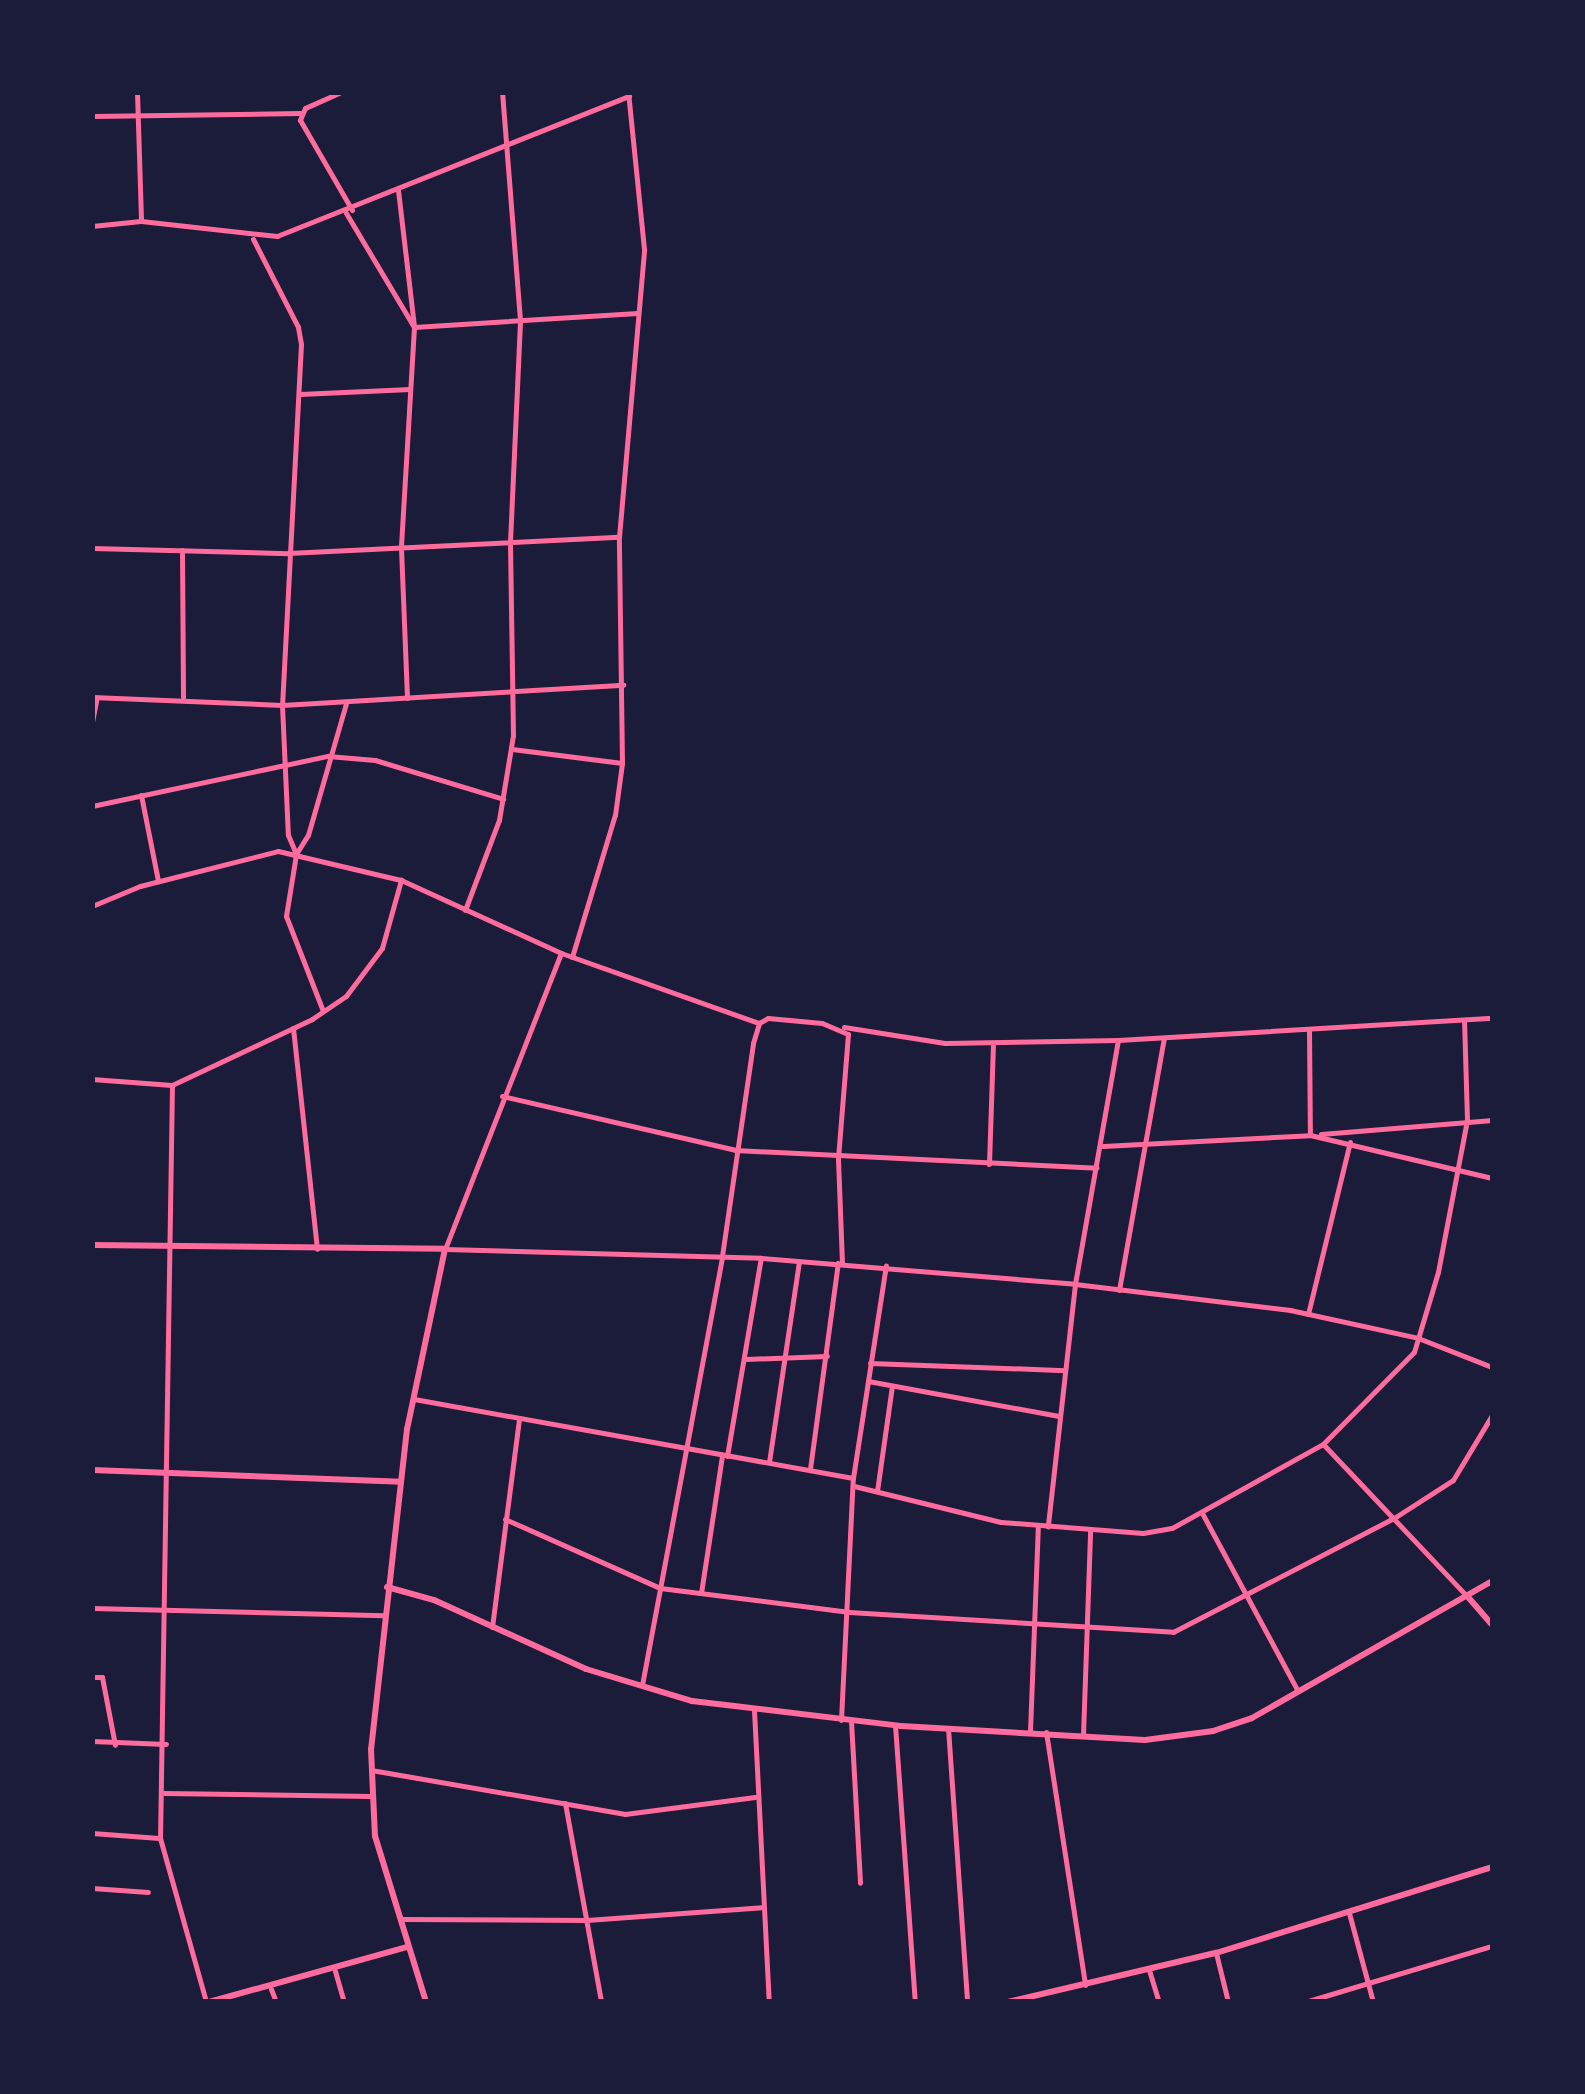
<!DOCTYPE html>
<style>
body{margin:0}
#map{position:relative;width:1585px;height:2094px;overflow:hidden;background:#1b1b3a;font-family:Bitter,serif}
div>[style]{position:absolute}
.minor>*{height:5px;margin:-2.5px;padding:0 2.5px;transform-origin:2.5px;border-radius:2.5px;background:#ff6b9d}
.tertiary>*{height:6px;margin:-3px;padding:0 3px;transform-origin:3px;border-radius:3px;background:#ff6b9d}
span{translate:-50% -50%;white-space:nowrap;text-align:center;line-height:1.15;-webkit-text-stroke:10px #1b1b3a;paint-order:stroke}
.frame{position:absolute;inset:0;border:95px solid #1b1b3a;pointer-events:none}
</style>
<div id="map">
<div class="minor">
<i style="left:137px;top:92px;width:129px;rotate:88.2deg"></i>
<i style="left:341px;top:92px;width:39px;rotate:156deg"></i>
<i style="left:305px;top:108px;width:13px;rotate:113deg"></i>
<i style="left:300px;top:120px;width:104px;rotate:60deg"></i>
<i style="left:92px;top:116px;width:209px;rotate:-0.8deg"></i>
<i style="left:398px;top:190px;width:138px;rotate:83.3deg"></i>
<i style="left:414px;top:327px;width:224px;rotate:-3.6deg"></i>
<i style="left:346px;top:213px;width:133px;rotate:59.2deg"></i>
<i style="left:414px;top:327px;width:221px;rotate:93.4deg"></i>
<i style="left:401px;top:548px;width:150px;rotate:87.7deg"></i>
<i style="left:92px;top:226px;width:49px;rotate:-5.8deg"></i>
<i style="left:141px;top:221px;width:137px;rotate:6.3deg"></i>
<i style="left:277px;top:236px;width:379px;rotate:-21.7deg"></i>
<i style="left:253px;top:239px;width:99px;rotate:62.9deg"></i>
<i style="left:298px;top:327px;width:17px;rotate:80deg"></i>
<i style="left:301px;top:344px;width:361px;rotate:93deg"></i>
<i style="left:282px;top:705px;width:130px;rotate:87.4deg"></i>
<i style="left:288px;top:835px;width:21px;rotate:67deg"></i>
<i style="left:300px;top:394px;width:110px;rotate:-2.6deg"></i>
<i style="left:92px;top:548px;width:196px;rotate:1.5deg"></i>
<i style="left:288px;top:553px;width:331px;rotate:-2.8deg"></i>
<i style="left:182px;top:550px;width:147px;rotate:89.6deg"></i>
<i style="left:92px;top:697px;width:190px;rotate:2.4deg"></i>
<i style="left:282px;top:705px;width:342px;rotate:-3.4deg"></i>
<i style="left:92px;top:722px;width:25px;rotate:-79deg"></i>
<i style="left:512px;top:749px;width:111px;rotate:7.3deg"></i>
<i style="left:141px;top:795px;width:88px;rotate:78.8deg"></i>
<i style="left:92px;top:806px;width:241px;rotate:-12deg"></i>
<i style="left:328px;top:756px;width:47px;rotate:4.9deg"></i>
<i style="left:375px;top:760px;width:134px;rotate:16.9deg"></i>
<i style="left:92px;top:906px;width:52px;rotate:-22.6deg"></i>
<i style="left:140px;top:886px;width:142px;rotate:-14.2deg"></i>
<i style="left:278px;top:851px;width:126px;rotate:13.3deg"></i>
<i style="left:401px;top:880px;width:176px;rotate:24.5deg"></i>
<i style="left:561px;top:953px;width:210px;rotate:19.5deg"></i>
<i style="left:465px;top:910px;width:96px;rotate:-69.3deg"></i>
<i style="left:499px;top:820px;width:86px;rotate:-80.6deg"></i>
<i style="left:513px;top:735px;width:193px;rotate:-90.9deg"></i>
<i style="left:510px;top:542px;width:222px;rotate:-87.4deg"></i>
<i style="left:520px;top:320px;width:229px;rotate:-94.5deg"></i>
<i style="left:561px;top:953px;width:318px;rotate:111.4deg"></i>
<i style="left:445px;top:1249px;width:316px;rotate:1.6deg"></i>
<i style="left:761px;top:1258px;width:315px;rotate:4.7deg"></i>
<i style="left:1075px;top:1284px;width:217px;rotate:6.9deg"></i>
<i style="left:1290px;top:1310px;width:131px;rotate:12.3deg"></i>
<i style="left:1418px;top:1338px;width:79px;rotate:21.4deg"></i>
<i style="left:572px;top:957px;width:148px;rotate:-73.2deg"></i>
<i style="left:615px;top:815px;width:52px;rotate:-82.3deg"></i>
<i style="left:622px;top:763px;width:226px;rotate:-90.8deg"></i>
<i style="left:619px;top:537px;width:289px;rotate:-85deg"></i>
<i style="left:644px;top:249px;width:158px;rotate:-95.8deg"></i>
<i style="left:323px;top:1011px;width:102px;rotate:-111.3deg"></i>
<i style="left:286px;top:916px;width:63px;rotate:-80.8deg"></i>
<i style="left:296px;top:854px;width:22px;rotate:-58deg"></i>
<i style="left:308px;top:835px;width:137px;rotate:-73.9deg"></i>
<i style="left:844px;top:1027px;width:102px;rotate:9deg"></i>
<i style="left:945px;top:1043px;width:173px;rotate:-1deg"></i>
<i style="left:1118px;top:1040px;width:248px;rotate:100deg"></i>
<i style="left:1075px;top:1284px;width:244px;rotate:96.4deg"></i>
<i style="left:293px;top:1028px;width:222px;rotate:83.8deg"></i>
<i style="left:1309px;top:1030px;width:105px;rotate:89.5deg"></i>
<i style="left:1118px;top:1040px;width:375px;rotate:-3.4deg"></i>
<i style="left:92px;top:1079px;width:80px;rotate:4.3deg"></i>
<i style="left:172px;top:1085px;width:155px;rotate:-25.2deg"></i>
<i style="left:312px;top:1019px;width:41px;rotate:-34.1deg"></i>
<i style="left:346px;top:996px;width:60px;rotate:-53.1deg"></i>
<i style="left:382px;top:948px;width:71px;rotate:-74.4deg"></i>
<i style="left:172px;top:1085px;width:753px;rotate:90.91deg"></i>
<i style="left:160px;top:1838px;width:170px;rotate:74.3deg"></i>
<i style="left:502px;top:1096px;width:239px;rotate:13deg"></i>
<i style="left:735px;top:1150px;width:362px;rotate:2.8deg"></i>
<i style="left:1321px;top:1134px;width:172px;rotate:-4.7deg"></i>
<i style="left:1103px;top:1146px;width:207px;rotate:-3deg"></i>
<i style="left:1310px;top:1135px;width:187px;rotate:13.3deg"></i>
<i style="left:989px;top:1164px;width:121px;rotate:-88.1deg"></i>
<i style="left:1119px;top:1290px;width:256px;rotate:-79.9deg"></i>
<i style="left:1308px;top:1314px;width:177px;rotate:-76.3deg"></i>
<i style="left:746px;top:1359px;width:81px;rotate:-2.1deg"></i>
<i style="left:870px;top:1363px;width:195px;rotate:2.1deg"></i>
<i style="left:868px;top:1381px;width:194px;rotate:10.4deg"></i>
<i style="left:414px;top:1399px;width:446px;rotate:10.2deg"></i>
<i style="left:1323px;top:1444px;width:208px;rotate:46.6deg"></i>
<i style="left:727px;top:1456px;width:201px;rotate:-80.3deg"></i>
<i style="left:769px;top:1462px;width:203px;rotate:-81.5deg"></i>
<i style="left:810px;top:1469px;width:208px;rotate:-82.3deg"></i>
<i style="left:854px;top:1486px;width:151px;rotate:13.8deg"></i>
<i style="left:1001px;top:1522px;width:142px;rotate:4.4deg"></i>
<i style="left:1143px;top:1533px;width:29px;rotate:-10deg"></i>
<i style="left:1172px;top:1528px;width:173px;rotate:-29.1deg"></i>
<i style="left:1323px;top:1444px;width:129px;rotate:-45.3deg"></i>
<i style="left:1414px;top:1352px;width:84px;rotate:-73.3deg"></i>
<i style="left:1438px;top:1272px;width:155px;rotate:-79.2deg"></i>
<i style="left:1467px;top:1120px;width:99px;rotate:-91.7deg"></i>
<i style="left:877px;top:1491px;width:106px;rotate:-81.9deg"></i>
<i style="left:1202px;top:1513px;width:202px;rotate:61.7deg"></i>
<i style="left:505px;top:1519px;width:170px;rotate:24deg"></i>
<i style="left:660px;top:1588px;width:191px;rotate:7.2deg"></i>
<i style="left:849px;top:1612px;width:325px;rotate:3.5deg"></i>
<i style="left:1173px;top:1632px;width:249px;rotate:-27.3deg"></i>
<i style="left:1394px;top:1518px;width:70px;rotate:-32.8deg"></i>
<i style="left:1453px;top:1480px;width:76px;rotate:-59deg"></i>
<i style="left:701px;top:1593px;width:140px;rotate:-81.3deg"></i>
<i style="left:92px;top:1608px;width:292px;rotate:1.4deg"></i>
<i style="left:492px;top:1627px;width:210px;rotate:-82.6deg"></i>
<i style="left:92px;top:1677px;width:10px"></i>
<i style="left:102px;top:1677px;width:69px;rotate:79.2deg"></i>
<i style="left:642px;top:1685px;width:436px;rotate:-79.4deg"></i>
<i style="left:722px;top:1256px;width:215px;rotate:-81.7deg"></i>
<i style="left:753px;top:1043px;width:21px;rotate:-73deg"></i>
<i style="left:759px;top:1023px;width:10px;rotate:-29deg"></i>
<i style="left:768px;top:1018px;width:54px;rotate:5.3deg"></i>
<i style="left:822px;top:1023px;width:28px;rotate:23deg"></i>
<i style="left:848px;top:1034px;width:125px;rotate:94.6deg"></i>
<i style="left:838px;top:1159px;width:104px;rotate:87.8deg"></i>
<i style="left:754px;top:1710px;width:292px;rotate:87.1deg"></i>
<i style="left:841px;top:1720px;width:242px;rotate:-87.2deg"></i>
<i style="left:853px;top:1478px;width:215px;rotate:-81.2deg"></i>
<i style="left:851px;top:1721px;width:162px;rotate:86.8deg"></i>
<i style="left:895px;top:1725px;width:278px;rotate:85.9deg"></i>
<i style="left:948px;top:1728px;width:275px;rotate:86deg"></i>
<i style="left:1030px;top:1731px;width:206px;rotate:-87.8deg"></i>
<i style="left:1046px;top:1732px;width:256px;rotate:81.2deg"></i>
<i style="left:1083px;top:1735px;width:205px;rotate:-88deg"></i>
<i style="left:92px;top:1741px;width:74px;rotate:2.3deg"></i>
<i style="left:371px;top:1770px;width:258px;rotate:9.8deg"></i>
<i style="left:625px;top:1814px;width:131px;rotate:-7.5deg"></i>
<i style="left:164px;top:1793px;width:207px;rotate:0.8deg"></i>
<i style="left:565px;top:1803px;width:202px;rotate:79.7deg"></i>
<i style="left:92px;top:1833px;width:67px;rotate:4.3deg"></i>
<i style="left:92px;top:1888px;width:56px;rotate:4.1deg"></i>
<i style="left:1349px;top:1913px;width:92px;rotate:74.9deg"></i>
<i style="left:401px;top:1919px;width:186px;rotate:0.3deg"></i>
<i style="left:587px;top:1920px;width:175px;rotate:-4.2deg"></i>
<i style="left:1216px;top:1953px;width:50px;rotate:76.2deg"></i>
<i style="left:1149px;top:1970px;width:34px;rotate:73deg"></i>
<i style="left:335px;top:1971px;width:32px;rotate:74deg"></i>
<i style="left:271px;top:1989px;width:14px;rotate:69deg"></i>
<i style="left:1305px;top:2002px;width:195px;rotate:-16.7deg"></i>
</div>
<div class="tertiary">
<i style="left:92px;top:1245px;width:353px;rotate:0.6deg"></i>
<i style="left:445px;top:1249px;width:184px;rotate:101.9deg"></i>
<i style="left:407px;top:1429px;width:322px;rotate:96.4deg"></i>
<i style="left:371px;top:1749px;width:87px;rotate:87.4deg"></i>
<i style="left:375px;top:1836px;width:174px;rotate:72.9deg"></i>
<i style="left:92px;top:1470px;width:309px;rotate:2.2deg"></i>
<i style="left:387px;top:1587px;width:49px;rotate:15.5deg"></i>
<i style="left:434px;top:1600px;width:167px;rotate:24.4deg"></i>
<i style="left:586px;top:1669px;width:111px;rotate:16.8deg"></i>
<i style="left:692px;top:1701px;width:210px;rotate:6.8deg"></i>
<i style="left:901px;top:1726px;width:244px;rotate:3.3deg"></i>
<i style="left:1145px;top:1740px;width:69px;rotate:-7.5deg"></i>
<i style="left:1213px;top:1731px;width:41px;rotate:-18.4deg"></i>
<i style="left:1252px;top:1718px;width:276px;rotate:-29.7deg"></i>
<i style="left:1468px;top:1597px;width:37px;rotate:49deg"></i>
<i style="left:209px;top:2002px;width:205px;rotate:-15.5deg"></i>
<i style="left:1008px;top:2002px;width:214px;rotate:-13.3deg"></i>
<i style="left:1216px;top:1953px;width:289px;rotate:-17.3deg"></i>
</div>
<div class="frame"></div>
</div>
